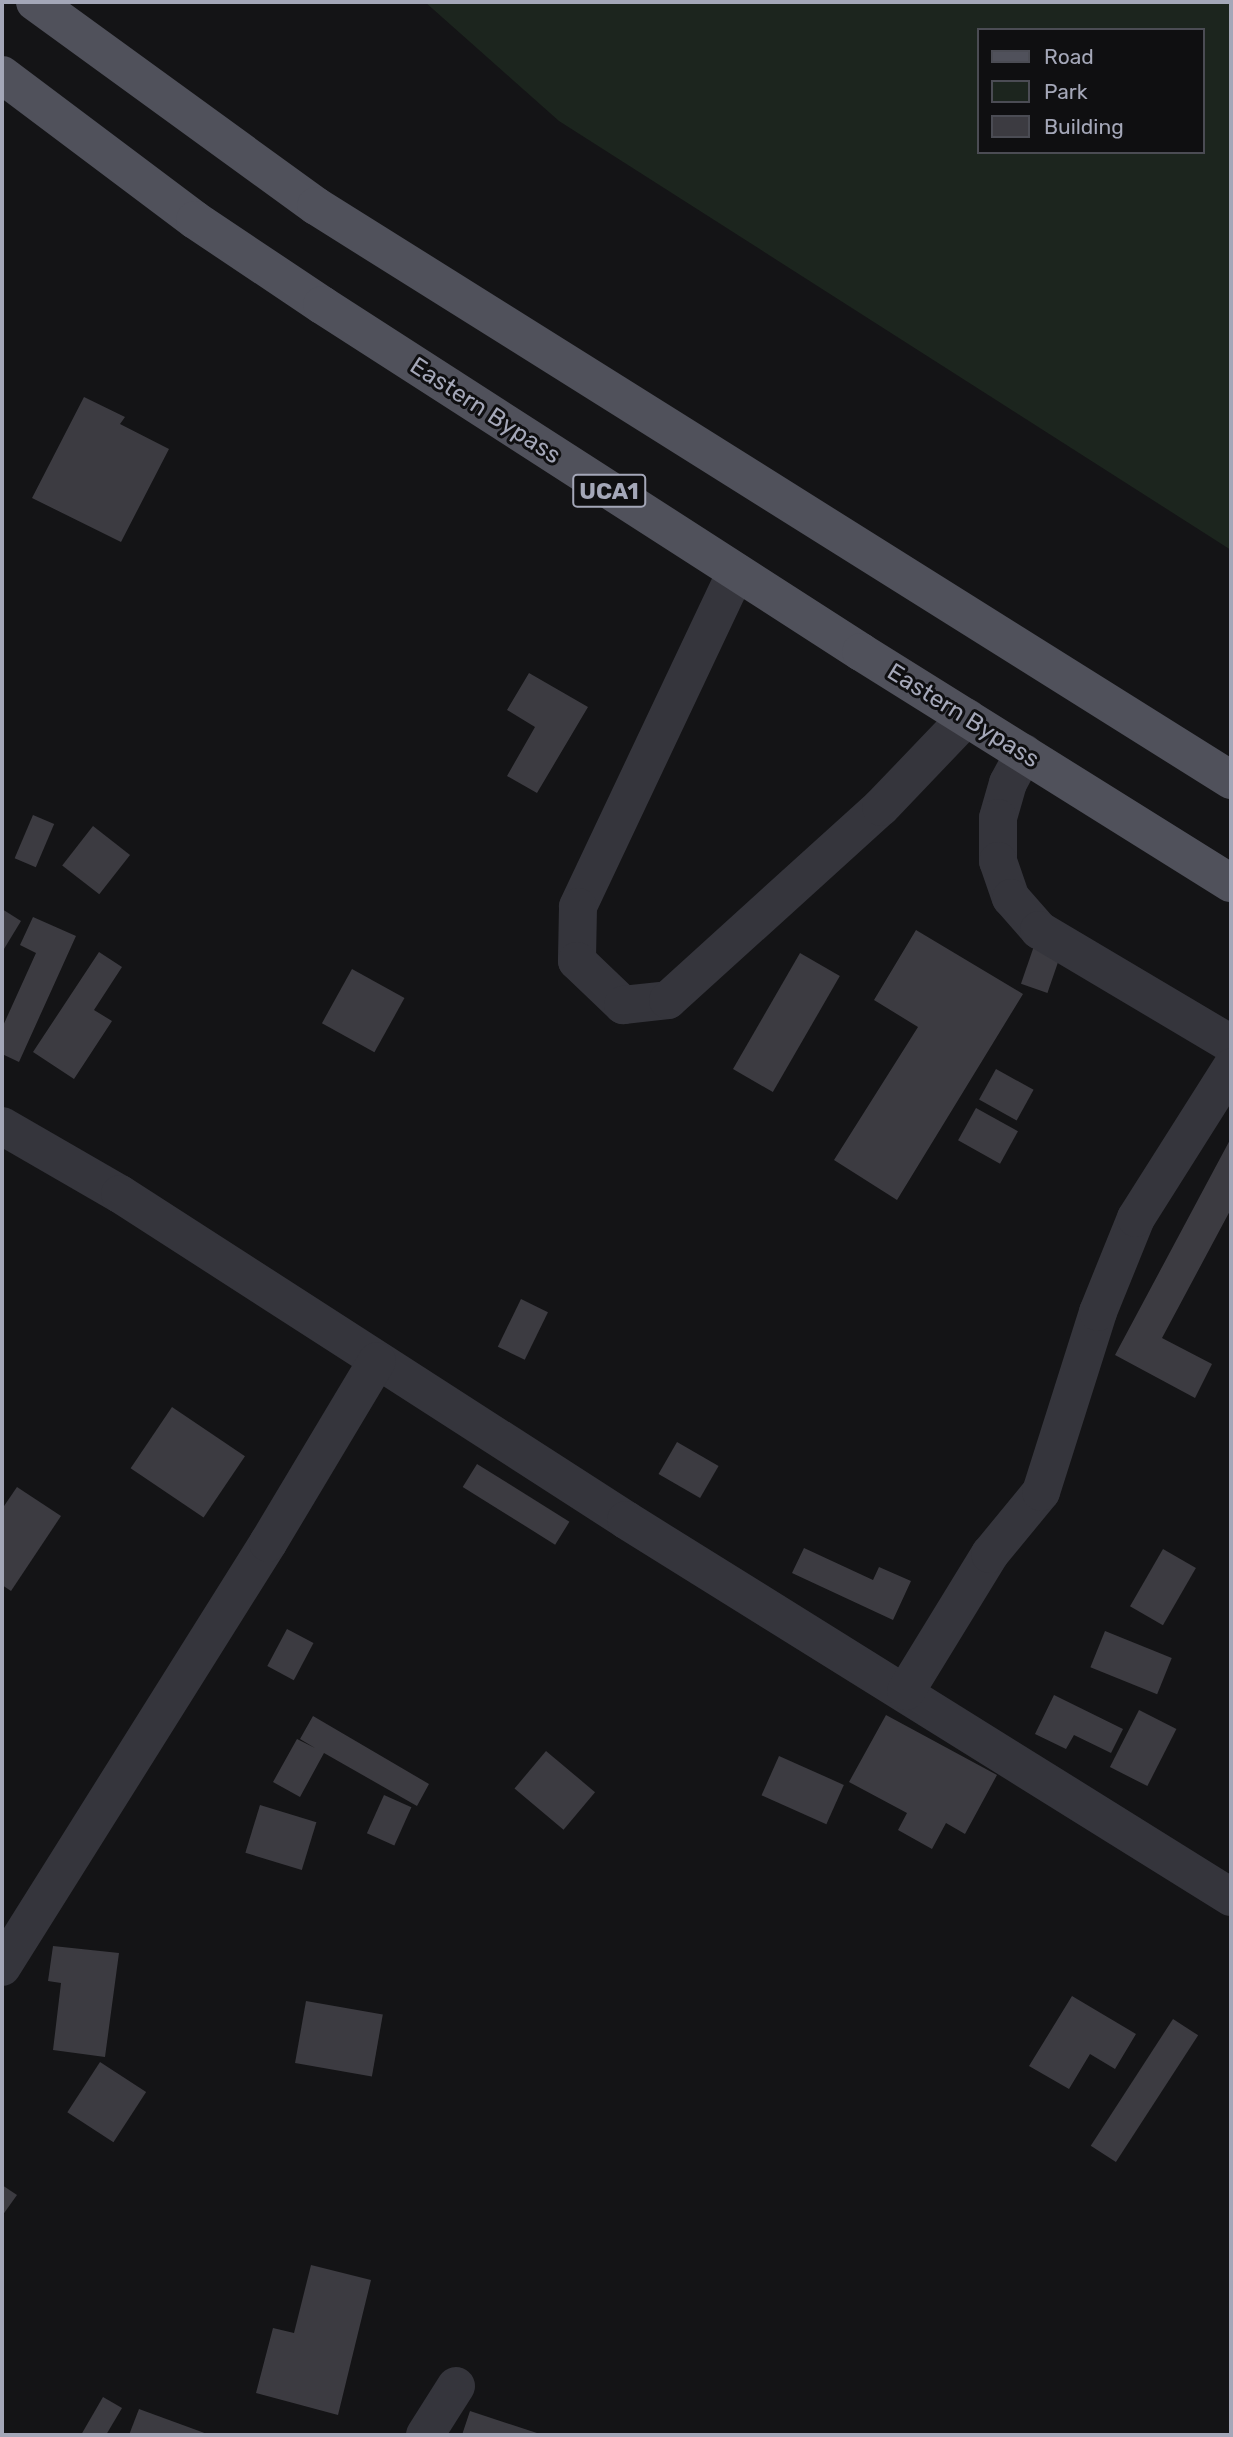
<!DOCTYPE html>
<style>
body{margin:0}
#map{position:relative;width:1233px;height:2437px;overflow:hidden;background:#141416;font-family:Rubik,sans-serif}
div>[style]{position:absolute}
.green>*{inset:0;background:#1c251e}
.building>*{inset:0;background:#3c3b41;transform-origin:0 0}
.street>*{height:38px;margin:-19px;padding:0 19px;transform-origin:19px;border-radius:19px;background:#35353c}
.primary>*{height:38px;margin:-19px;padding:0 19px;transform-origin:19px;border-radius:19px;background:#50515b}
span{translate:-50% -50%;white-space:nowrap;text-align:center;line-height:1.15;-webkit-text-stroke:6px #0f0f11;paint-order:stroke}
.shield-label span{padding:2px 5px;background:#0f0f11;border:2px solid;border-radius:5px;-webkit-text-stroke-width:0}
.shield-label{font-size:23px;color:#a4a7b8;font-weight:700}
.street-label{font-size:24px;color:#a4a7b8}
.frame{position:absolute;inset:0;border:4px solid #a4a7b8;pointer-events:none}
.legend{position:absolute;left:977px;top:28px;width:228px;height:126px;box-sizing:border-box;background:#0f0f11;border:2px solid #4b4c54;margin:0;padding:9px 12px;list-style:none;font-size:21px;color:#a4a7b8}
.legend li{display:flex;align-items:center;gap:14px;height:35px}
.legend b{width:35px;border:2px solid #4b4c54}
</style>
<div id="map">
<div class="green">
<i style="clip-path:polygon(evenodd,425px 2px,1231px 2px,1231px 550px,559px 121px,425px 2px,979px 30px,1203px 30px,1203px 152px,979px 152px,979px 30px)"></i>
</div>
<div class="building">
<i style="clip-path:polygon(84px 397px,125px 417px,120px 424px,169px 449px,121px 542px,32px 498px)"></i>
<i style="clip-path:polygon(529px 673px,588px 707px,537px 793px,507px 776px,535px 727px,507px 710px)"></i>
<i style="left:33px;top:815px;width:23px;height:47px;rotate:23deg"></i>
<i style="left:93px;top:826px;width:47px;height:50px;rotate:38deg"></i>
<i style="clip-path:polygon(2px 909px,21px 921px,4px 949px,2px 948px)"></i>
<i style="clip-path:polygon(33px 917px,76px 936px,19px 1062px,2px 1054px,2px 1028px,36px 953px,20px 945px)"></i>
<i style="clip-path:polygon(916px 930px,1023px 994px,897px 1200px,834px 1160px,918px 1027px,874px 1000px)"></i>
<i style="left:1034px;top:946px;width:28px;height:40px;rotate:19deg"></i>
<i style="clip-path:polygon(99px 952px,122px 967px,94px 1010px,112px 1021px,74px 1079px,33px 1052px)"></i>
<i style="left:800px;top:953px;width:46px;height:134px;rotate:30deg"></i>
<i style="left:352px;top:969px;width:60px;height:62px;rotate:29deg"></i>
<i style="left:996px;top:1069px;width:43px;height:35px;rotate:29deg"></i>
<i style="left:976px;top:1108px;width:48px;height:37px;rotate:29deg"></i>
<i style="clip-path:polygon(1231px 1138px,1231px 1209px,1162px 1338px,1212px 1364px,1195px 1398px,1115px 1355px)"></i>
<i style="left:521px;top:1299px;width:30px;height:53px;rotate:26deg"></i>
<i style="left:172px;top:1407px;width:88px;height:74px;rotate:34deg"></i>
<i style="left:677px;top:1442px;width:48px;height:37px;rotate:30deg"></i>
<i style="left:477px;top:1464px;width:109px;height:27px;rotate:32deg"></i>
<i style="clip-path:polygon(17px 1487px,61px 1516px,11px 1591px,2px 1585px,2px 1509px)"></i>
<i style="clip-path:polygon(804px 1548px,873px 1580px,879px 1567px,911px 1581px,893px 1620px,792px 1573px)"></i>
<i style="left:1163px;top:1549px;width:38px;height:66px;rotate:30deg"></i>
<i style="left:287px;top:1629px;width:30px;height:42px;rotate:28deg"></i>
<i style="left:1105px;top:1631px;width:72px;height:39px;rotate:22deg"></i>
<i style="clip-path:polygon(1054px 1695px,1123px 1729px,1111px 1753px,1074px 1735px,1066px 1749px,1035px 1734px)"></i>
<i style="left:1139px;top:1710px;width:42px;height:64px;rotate:27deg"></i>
<i style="clip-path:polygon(886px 1715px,997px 1775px,965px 1834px,946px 1823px,932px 1849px,898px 1830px,907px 1813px,849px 1782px)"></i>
<i style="clip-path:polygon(313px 1716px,429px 1784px,417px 1806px,324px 1753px,300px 1797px,273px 1782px,297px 1739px,315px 1748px,300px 1739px)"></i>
<i style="left:546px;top:1751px;width:64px;height:49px;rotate:40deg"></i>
<i style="left:779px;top:1756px;width:71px;height:43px;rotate:24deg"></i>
<i style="left:384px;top:1795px;width:30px;height:42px;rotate:24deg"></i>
<i style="left:260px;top:1805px;width:59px;height:50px;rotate:17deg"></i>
<i style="clip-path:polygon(53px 1946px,119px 1953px,105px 2057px,53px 2050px,61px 1983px,48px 1981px)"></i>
<i style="clip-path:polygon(1072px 1996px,1136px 2034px,1115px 2069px,1090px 2054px,1069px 2089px,1029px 2066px)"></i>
<i style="left:306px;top:2001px;width:78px;height:63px;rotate:10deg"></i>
<i style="left:1173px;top:2019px;width:30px;height:151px;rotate:33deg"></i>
<i style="left:100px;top:2062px;width:55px;height:60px;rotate:33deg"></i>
<i style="clip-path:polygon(2px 2185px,17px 2195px,2px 2216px)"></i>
<i style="clip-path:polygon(311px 2265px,371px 2280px,338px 2415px,256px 2393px,273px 2328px,294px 2333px)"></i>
<i style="clip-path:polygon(103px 2397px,122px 2408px,106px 2435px,81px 2435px)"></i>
<i style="clip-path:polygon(139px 2409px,210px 2435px,129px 2435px)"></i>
<i style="clip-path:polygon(470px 2411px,543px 2435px,462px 2435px)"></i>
</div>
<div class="street">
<i style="left:736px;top:572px;width:370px;rotate:115.3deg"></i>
<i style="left:578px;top:907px;width:54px;rotate:91.1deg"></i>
<i style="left:577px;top:961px;width:64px;rotate:43.7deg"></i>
<i style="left:623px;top:1005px;width:45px;rotate:-6.3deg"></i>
<i style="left:668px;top:1000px;width:287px;rotate:-42.2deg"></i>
<i style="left:881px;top:807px;width:124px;rotate:-46.3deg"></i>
<i style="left:1024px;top:753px;width:34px;rotate:118deg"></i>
<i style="left:1008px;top:783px;width:36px;rotate:106deg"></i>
<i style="left:998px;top:818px;width:43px;rotate:90deg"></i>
<i style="left:998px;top:861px;width:39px;rotate:71deg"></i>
<i style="left:1011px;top:898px;width:43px;rotate:48.8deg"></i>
<i style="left:1039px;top:930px;width:223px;rotate:30.7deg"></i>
<i style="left:2px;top:1126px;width:136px;rotate:30deg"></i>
<i style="left:120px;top:1194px;width:602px;rotate:32.79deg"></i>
<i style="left:626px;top:1520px;width:713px;rotate:31.93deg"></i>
<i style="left:906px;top:1691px;width:161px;rotate:-58.5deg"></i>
<i style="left:990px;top:1554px;width:80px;rotate:-50.6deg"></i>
<i style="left:1041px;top:1492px;width:189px;rotate:-72.4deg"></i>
<i style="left:1098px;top:1312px;width:101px;rotate:-68deg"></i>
<i style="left:1136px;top:1218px;width:178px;rotate:-57.7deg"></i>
<i style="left:2px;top:1967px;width:501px;rotate:-57.9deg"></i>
<i style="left:268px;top:1543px;width:212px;rotate:-59.1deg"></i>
<i style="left:425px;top:2435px;width:58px;rotate:-57.7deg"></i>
</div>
<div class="primary">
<i style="left:35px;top:2px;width:347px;rotate:36deg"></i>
<i style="left:316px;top:206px;width:1080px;rotate:32.1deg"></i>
<i style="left:2px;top:75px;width:241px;rotate:36.9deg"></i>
<i style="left:195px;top:220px;width:153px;rotate:33.8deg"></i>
<i style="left:322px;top:305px;width:641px;rotate:32.77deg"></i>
<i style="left:861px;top:652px;width:436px;rotate:32deg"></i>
</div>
<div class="shield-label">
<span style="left:609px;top:491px">UCA1</span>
</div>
<div class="street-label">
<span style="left:485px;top:411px;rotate:33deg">Eastern Bypass</span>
<span style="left:963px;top:716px;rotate:32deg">Eastern Bypass</span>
</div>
<div class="frame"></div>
<ul class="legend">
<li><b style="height:9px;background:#50515b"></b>Road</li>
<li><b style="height:19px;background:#1c251e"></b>Park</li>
<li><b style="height:19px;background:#3c3b41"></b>Building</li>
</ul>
</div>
